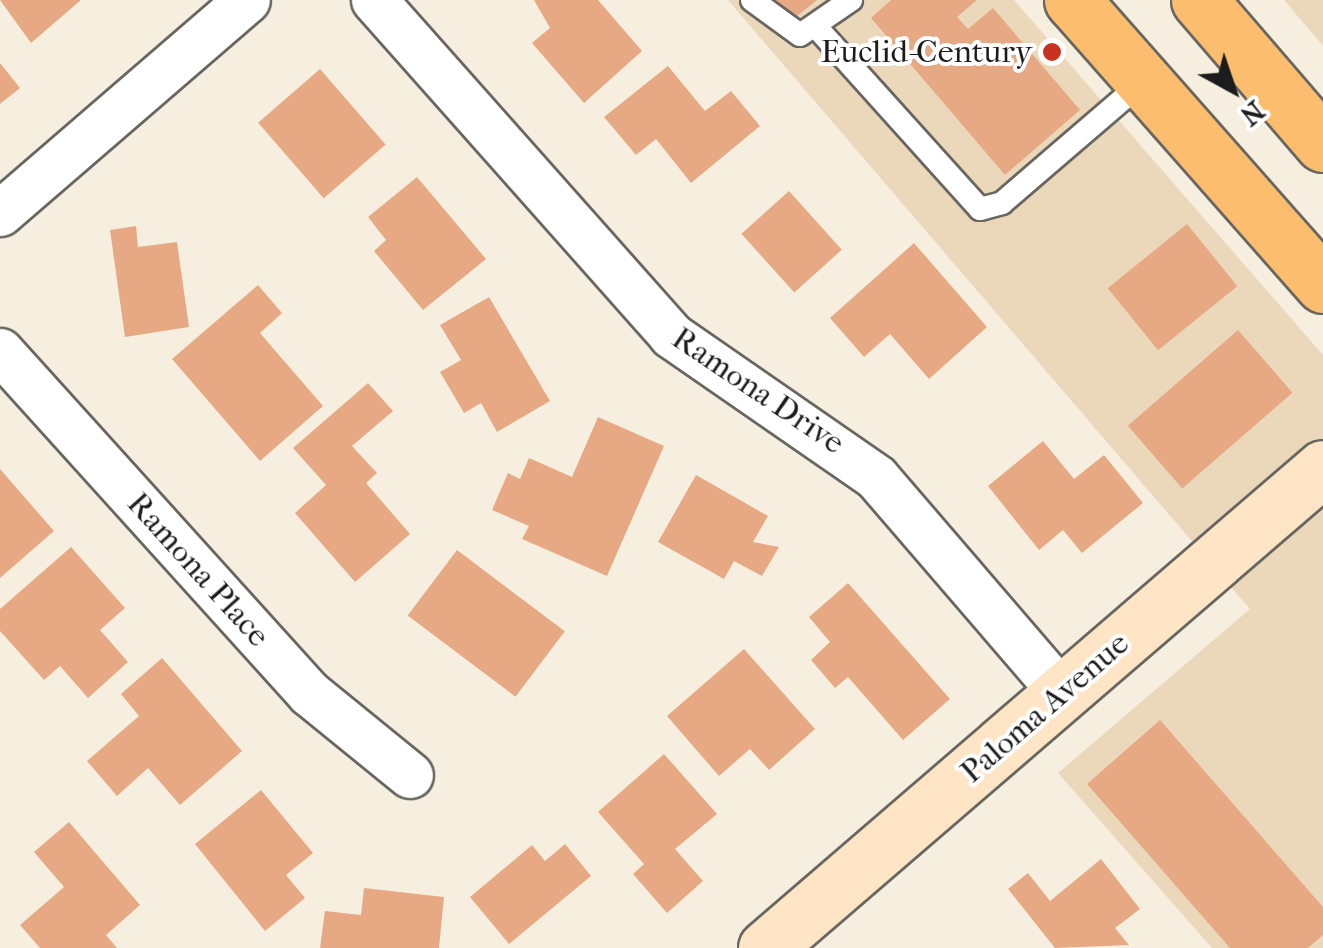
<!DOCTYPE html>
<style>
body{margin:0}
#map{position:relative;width:1323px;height:948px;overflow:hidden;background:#f6efdf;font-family:"IM FELL French Canon",serif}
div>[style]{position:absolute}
.built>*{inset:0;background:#ebd8ba}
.building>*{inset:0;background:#e7a984;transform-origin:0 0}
.roads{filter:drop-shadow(2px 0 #686660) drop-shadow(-2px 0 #686660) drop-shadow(0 2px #686660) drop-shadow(0 -2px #686660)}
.lane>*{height:22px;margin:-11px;padding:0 11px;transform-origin:11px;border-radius:11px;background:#fff}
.street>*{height:45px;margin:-22.5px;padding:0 22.5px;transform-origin:22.5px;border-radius:22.5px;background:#fff}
.secondary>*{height:55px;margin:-27.5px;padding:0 27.5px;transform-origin:27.5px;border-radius:27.5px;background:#fee5c5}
.primary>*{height:55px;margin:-27.5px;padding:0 27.5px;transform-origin:27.5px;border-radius:27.5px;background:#fcbd6f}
.dots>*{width:28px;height:28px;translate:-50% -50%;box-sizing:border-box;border:5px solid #fff;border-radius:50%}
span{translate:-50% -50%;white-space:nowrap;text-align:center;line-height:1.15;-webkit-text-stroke:8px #fff;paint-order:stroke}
.poi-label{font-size:32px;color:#1c1c1c}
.right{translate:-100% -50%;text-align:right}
.street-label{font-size:32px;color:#1c1c1c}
.north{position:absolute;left:1183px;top:40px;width:100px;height:100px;-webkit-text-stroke:8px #fff;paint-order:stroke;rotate:140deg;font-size:28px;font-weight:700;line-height:40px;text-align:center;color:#1c1c1c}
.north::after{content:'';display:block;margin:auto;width:35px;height:45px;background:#1c1c1c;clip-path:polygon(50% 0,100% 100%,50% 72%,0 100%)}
</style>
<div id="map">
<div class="built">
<i style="clip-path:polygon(728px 0,1014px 0,1323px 355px,1323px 948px,1212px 948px,1058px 773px,1250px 609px)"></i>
<i style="clip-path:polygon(1284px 0,1323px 0,1323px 46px)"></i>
</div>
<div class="building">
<i style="clip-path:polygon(0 0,81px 0,31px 43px)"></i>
<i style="clip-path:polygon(534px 0,598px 0,642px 51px,584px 103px,532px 43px,550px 28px)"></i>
<i style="clip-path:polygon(768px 0,817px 0,787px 24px)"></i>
<i style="clip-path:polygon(891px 0,977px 0,957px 17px,968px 29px,993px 8px,1080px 110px,1005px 175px,871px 18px)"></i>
<i style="clip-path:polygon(0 63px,20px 88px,0 104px)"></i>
<i style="clip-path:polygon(668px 66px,705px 111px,731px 91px,760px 126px,691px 183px,656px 139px,636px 155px,604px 117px)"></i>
<i style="left:320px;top:69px;width:100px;height:82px;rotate:49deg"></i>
<i style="clip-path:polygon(417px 177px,486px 259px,423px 310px,374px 251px,386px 240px,368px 217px)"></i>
<i style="left:789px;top:191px;width:79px;height:64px;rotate:48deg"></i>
<i style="left:1187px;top:224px;width:80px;height:102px;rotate:51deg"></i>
<i style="clip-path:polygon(136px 226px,138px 247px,177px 242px,189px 327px,125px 337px,110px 230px)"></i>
<i style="clip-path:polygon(914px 243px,987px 327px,929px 379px,890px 334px,864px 357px,830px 318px)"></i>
<i style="clip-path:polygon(258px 285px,282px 313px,260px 333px,323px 406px,260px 461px,172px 359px)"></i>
<i style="clip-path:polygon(489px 297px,550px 401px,497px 432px,481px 403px,464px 413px,440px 372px,461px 360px,440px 325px)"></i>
<i style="left:1238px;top:330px;width:83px;height:146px;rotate:49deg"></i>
<i style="clip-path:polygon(368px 383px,393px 411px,352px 446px,377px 473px,366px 483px,410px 534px,355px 582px,295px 513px,326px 485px,293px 448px)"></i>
<i style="clip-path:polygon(598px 417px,664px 446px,607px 576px,522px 539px,529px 526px,492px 510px,508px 473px,520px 479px,529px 458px,572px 477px)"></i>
<i style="clip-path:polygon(1043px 441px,1074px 479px,1104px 455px,1143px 503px,1082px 553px,1063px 530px,1039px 550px,988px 486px)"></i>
<i style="clip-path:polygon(0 469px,54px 531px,0 578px)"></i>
<i style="clip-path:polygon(696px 475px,768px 516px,753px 542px,779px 547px,762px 576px,734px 561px,724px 579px,658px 542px)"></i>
<i style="clip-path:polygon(71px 547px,125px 608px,100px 630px,128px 662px,88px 698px,60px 666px,44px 680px,0 631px,0 609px)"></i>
<i style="left:457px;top:550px;width:135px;height:82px;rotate:37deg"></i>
<i style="clip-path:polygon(848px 583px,950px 699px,903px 740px,848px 677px,835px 688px,811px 660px,830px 642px,809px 617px)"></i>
<i style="clip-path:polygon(744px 649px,815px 729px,769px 770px,750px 749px,719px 776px,667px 716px)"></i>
<i style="clip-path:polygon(162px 658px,242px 751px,180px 805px,148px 768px,117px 796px,87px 761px,139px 716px,121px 694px)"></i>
<i style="clip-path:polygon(1160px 720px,1323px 907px,1323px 935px,1308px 948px,1230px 948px,1087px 784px)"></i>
<i style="clip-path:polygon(664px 754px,717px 814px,675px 849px,703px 881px,667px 913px,633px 874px,644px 864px,598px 812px)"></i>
<i style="clip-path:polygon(261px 790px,313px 853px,286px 875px,305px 898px,265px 931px,195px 844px)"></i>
<i style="clip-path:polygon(69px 822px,140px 905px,106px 935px,117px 948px,40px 948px,20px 925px,64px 887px,34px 852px)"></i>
<i style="clip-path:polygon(565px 844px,591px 876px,509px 944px,470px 897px,532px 845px,545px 861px)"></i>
<i style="clip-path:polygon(1101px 859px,1140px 909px,1115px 928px,1129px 945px,1055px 948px,1008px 889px,1028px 873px,1050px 901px)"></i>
<i style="clip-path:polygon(364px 888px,444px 897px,439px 948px,320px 948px,325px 911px,361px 915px)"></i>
</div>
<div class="roads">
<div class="lane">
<i style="left:752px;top:0;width:59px;rotate:36.1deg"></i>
<i style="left:800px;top:35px;width:62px;rotate:-34.5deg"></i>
<i style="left:818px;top:29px;width:242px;rotate:48deg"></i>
<i style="left:980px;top:209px;width:23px;rotate:-15deg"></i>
<i style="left:1002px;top:203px;width:187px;rotate:-40.7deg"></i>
</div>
<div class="street">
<i style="left:374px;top:0;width:448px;rotate:48.4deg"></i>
<i style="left:671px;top:335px;width:249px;rotate:34.7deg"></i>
<i style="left:876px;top:477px;width:285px;rotate:49.3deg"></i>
<i style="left:0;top:213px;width:326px;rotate:-40.8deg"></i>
<i style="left:0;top:351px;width:461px;rotate:47.9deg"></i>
<i style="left:309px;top:693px;width:130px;rotate:39.1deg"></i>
</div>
<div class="secondary">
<i style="left:766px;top:948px;width:735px;rotate:-40.75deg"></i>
</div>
<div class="primary">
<i style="left:1072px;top:0;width:380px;rotate:48.6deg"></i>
<i style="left:1199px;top:0;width:190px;rotate:49.3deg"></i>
</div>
</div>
<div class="dots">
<i style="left:1052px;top:52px;background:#c8321e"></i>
</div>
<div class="poi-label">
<span class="right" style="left:1032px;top:52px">Euclid-Century</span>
</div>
<div class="street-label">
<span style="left:758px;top:391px;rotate:34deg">Ramona Drive</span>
<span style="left:198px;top:570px;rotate:48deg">Ramona Place</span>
<span style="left:1045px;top:708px;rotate:-41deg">Paloma Avenue</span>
</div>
<div class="north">N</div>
</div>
